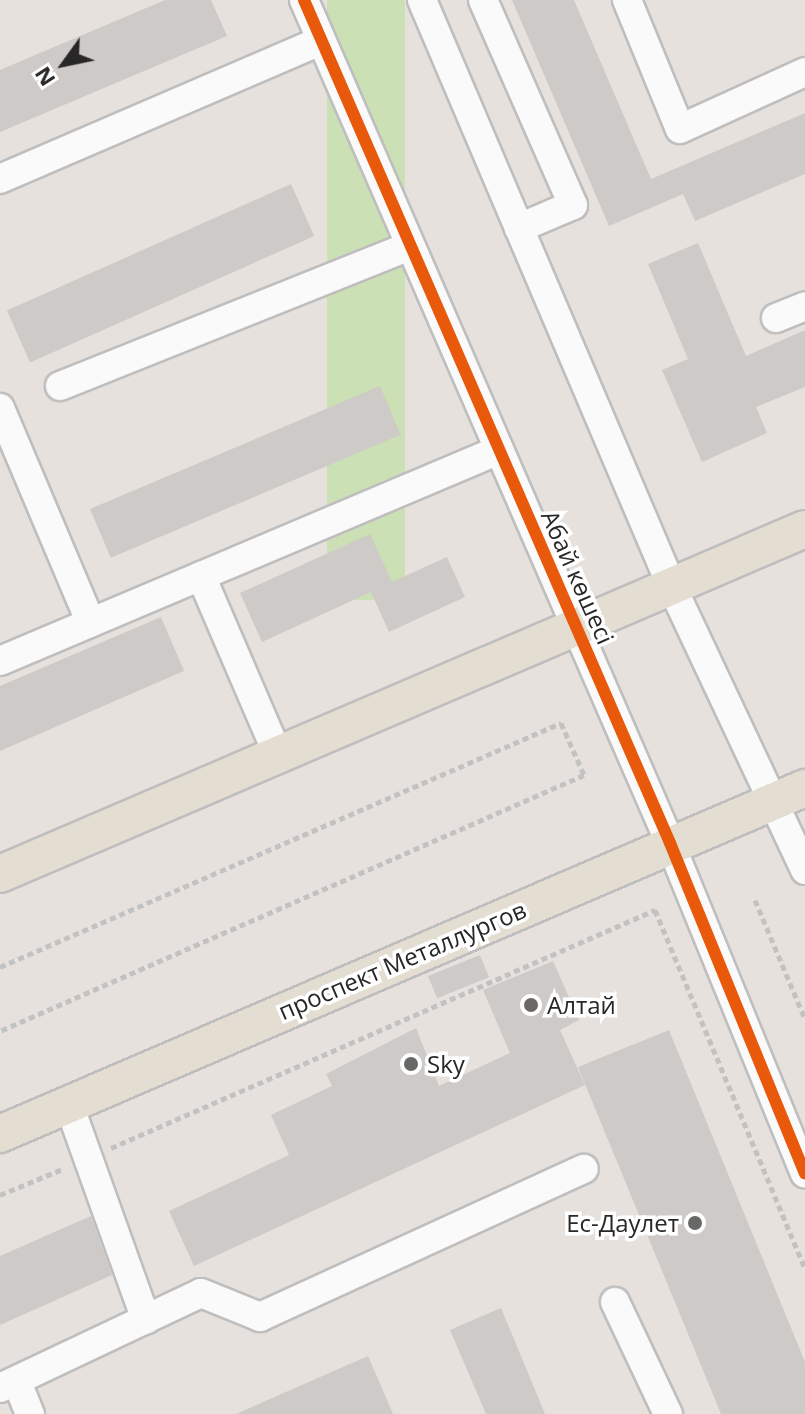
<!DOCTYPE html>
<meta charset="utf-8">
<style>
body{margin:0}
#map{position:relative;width:805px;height:1414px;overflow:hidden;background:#e6e1dd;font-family:"Open Sans",sans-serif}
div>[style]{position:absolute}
.green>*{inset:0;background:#cce0b6;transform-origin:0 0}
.building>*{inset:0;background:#cdcac7;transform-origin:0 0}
.path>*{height:5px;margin-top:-2.5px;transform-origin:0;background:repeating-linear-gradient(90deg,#c2c2c2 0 6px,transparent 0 10px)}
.roads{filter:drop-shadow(2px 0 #bfbebe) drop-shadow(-2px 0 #bfbebe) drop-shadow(0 2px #bfbebe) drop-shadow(0 -2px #bfbebe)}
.minor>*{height:28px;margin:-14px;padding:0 14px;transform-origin:14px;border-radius:14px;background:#fbfafa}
.major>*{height:36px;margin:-18px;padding:0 18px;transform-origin:18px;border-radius:18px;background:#e4ded2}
.cycleway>*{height:12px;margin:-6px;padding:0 6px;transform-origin:6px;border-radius:6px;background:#e8590c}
.dots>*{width:22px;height:22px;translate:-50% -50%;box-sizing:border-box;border:4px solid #fff;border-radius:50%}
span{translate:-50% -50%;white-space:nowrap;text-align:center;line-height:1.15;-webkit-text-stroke:7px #fff;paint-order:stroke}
.street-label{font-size:24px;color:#272727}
.poi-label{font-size:24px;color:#272727}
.left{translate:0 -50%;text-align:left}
.right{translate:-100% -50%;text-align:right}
.north{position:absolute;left:24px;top:24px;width:80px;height:80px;-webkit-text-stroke:6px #fff;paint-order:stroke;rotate:237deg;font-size:22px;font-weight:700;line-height:32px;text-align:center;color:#272727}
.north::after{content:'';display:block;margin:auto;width:28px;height:36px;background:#272727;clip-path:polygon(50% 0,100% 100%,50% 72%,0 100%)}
</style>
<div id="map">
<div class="green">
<i style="left:327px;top:0;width:78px;height:600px"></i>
</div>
<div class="building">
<i style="clip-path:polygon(165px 0,211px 0,227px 36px,0 132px,0 70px)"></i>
<i style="clip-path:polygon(512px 0,574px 0,651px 179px,805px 113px,805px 174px,695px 221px,683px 194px,609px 226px)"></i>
<i style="left:291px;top:184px;width:57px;height:311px;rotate:66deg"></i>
<i style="clip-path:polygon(698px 243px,746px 356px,805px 330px,805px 387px,756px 407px,767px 433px,702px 462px,662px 370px,688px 359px,648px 264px)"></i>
<i style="left:380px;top:386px;width:53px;height:315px;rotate:67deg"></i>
<i style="clip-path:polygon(370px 534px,392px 582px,447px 557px,465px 597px,389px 632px,371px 592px,262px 642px,240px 593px)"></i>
<i style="clip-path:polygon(161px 617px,184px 671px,0 751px,0 686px)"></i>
<i style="left:480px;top:955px;width:24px;height:56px;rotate:68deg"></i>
<i style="clip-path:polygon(553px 961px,579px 1020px,560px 1030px,585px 1085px,194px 1266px,169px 1211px,289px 1155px,271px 1115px,332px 1086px,326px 1074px,416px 1028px,439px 1086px,510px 1053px,483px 990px)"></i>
<i style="clip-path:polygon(669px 1030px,805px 1362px,805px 1414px,721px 1414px,578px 1067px)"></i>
<i style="clip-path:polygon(91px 1216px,112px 1275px,0 1325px,0 1256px)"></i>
<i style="clip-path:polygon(501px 1308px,545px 1414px,486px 1414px,450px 1330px)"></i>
<i style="clip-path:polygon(368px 1356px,393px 1414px,236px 1414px)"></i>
</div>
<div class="path">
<i style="left:755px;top:900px;width:129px;rotate:67.2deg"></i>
<i style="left:0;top:967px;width:612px;rotate:-23.51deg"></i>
<i style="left:561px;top:723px;width:57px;rotate:66.1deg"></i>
<i style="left:584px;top:775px;width:638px;rotate:156.33deg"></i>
<i style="left:111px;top:1148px;width:594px;rotate:-23.63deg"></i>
<i style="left:655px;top:910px;width:389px;rotate:67.3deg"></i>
<i style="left:0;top:1195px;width:70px;rotate:-22.6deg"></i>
</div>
<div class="roads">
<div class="minor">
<i style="left:304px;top:0;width:919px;rotate:66.53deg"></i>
<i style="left:670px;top:843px;width:357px;rotate:67.8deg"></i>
<i style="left:422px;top:0;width:636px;rotate:66.94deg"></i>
<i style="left:671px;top:585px;width:315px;rotate:64.8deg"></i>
<i style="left:483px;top:0;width:224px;rotate:66.3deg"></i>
<i style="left:573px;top:205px;width:59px;rotate:156.9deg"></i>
<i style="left:627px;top:0;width:139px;rotate:67.7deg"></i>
<i style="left:680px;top:129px;width:137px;rotate:-24.5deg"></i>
<i style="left:0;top:179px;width:349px;rotate:-23.3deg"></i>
<i style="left:776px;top:318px;width:31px;rotate:-22deg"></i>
<i style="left:60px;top:386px;width:377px;rotate:-21.8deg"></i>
<i style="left:0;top:408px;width:233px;rotate:67.1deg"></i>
<i style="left:201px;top:576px;width:195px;rotate:66.7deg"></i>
<i style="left:0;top:661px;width:542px;rotate:-22.92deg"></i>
<i style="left:69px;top:1105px;width:228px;rotate:70.3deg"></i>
<i style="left:615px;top:1302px;width:124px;rotate:64.7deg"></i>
<i style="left:17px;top:1382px;width:35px;rotate:68deg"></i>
<i style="left:0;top:1388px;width:222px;rotate:-25.3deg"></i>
<i style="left:201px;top:1293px;width:64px;rotate:22.1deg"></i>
<i style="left:260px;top:1317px;width:356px;rotate:-24.6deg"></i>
</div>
<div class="major">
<i style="left:0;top:874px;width:876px;rotate:-23.2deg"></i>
<i style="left:0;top:1134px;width:876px;rotate:-23.26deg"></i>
</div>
</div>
<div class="cycleway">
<i style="left:304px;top:0;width:919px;rotate:66.53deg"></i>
<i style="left:670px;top:843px;width:357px;rotate:67.8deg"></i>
</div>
<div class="dots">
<i style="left:531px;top:1005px;background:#6a6867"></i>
<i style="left:411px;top:1064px;background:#6a6867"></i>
<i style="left:695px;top:1223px;background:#6a6867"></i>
</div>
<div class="street-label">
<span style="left:578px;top:577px;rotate:66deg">Абай көшесі</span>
<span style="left:402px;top:960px;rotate:-23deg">проспект Металлургов</span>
</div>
<div class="poi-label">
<span class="left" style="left:547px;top:1005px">Алтай</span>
<span class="left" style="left:427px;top:1064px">Sky</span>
<span class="right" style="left:679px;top:1223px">Ес-Даулет</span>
</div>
<div class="north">N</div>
</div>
